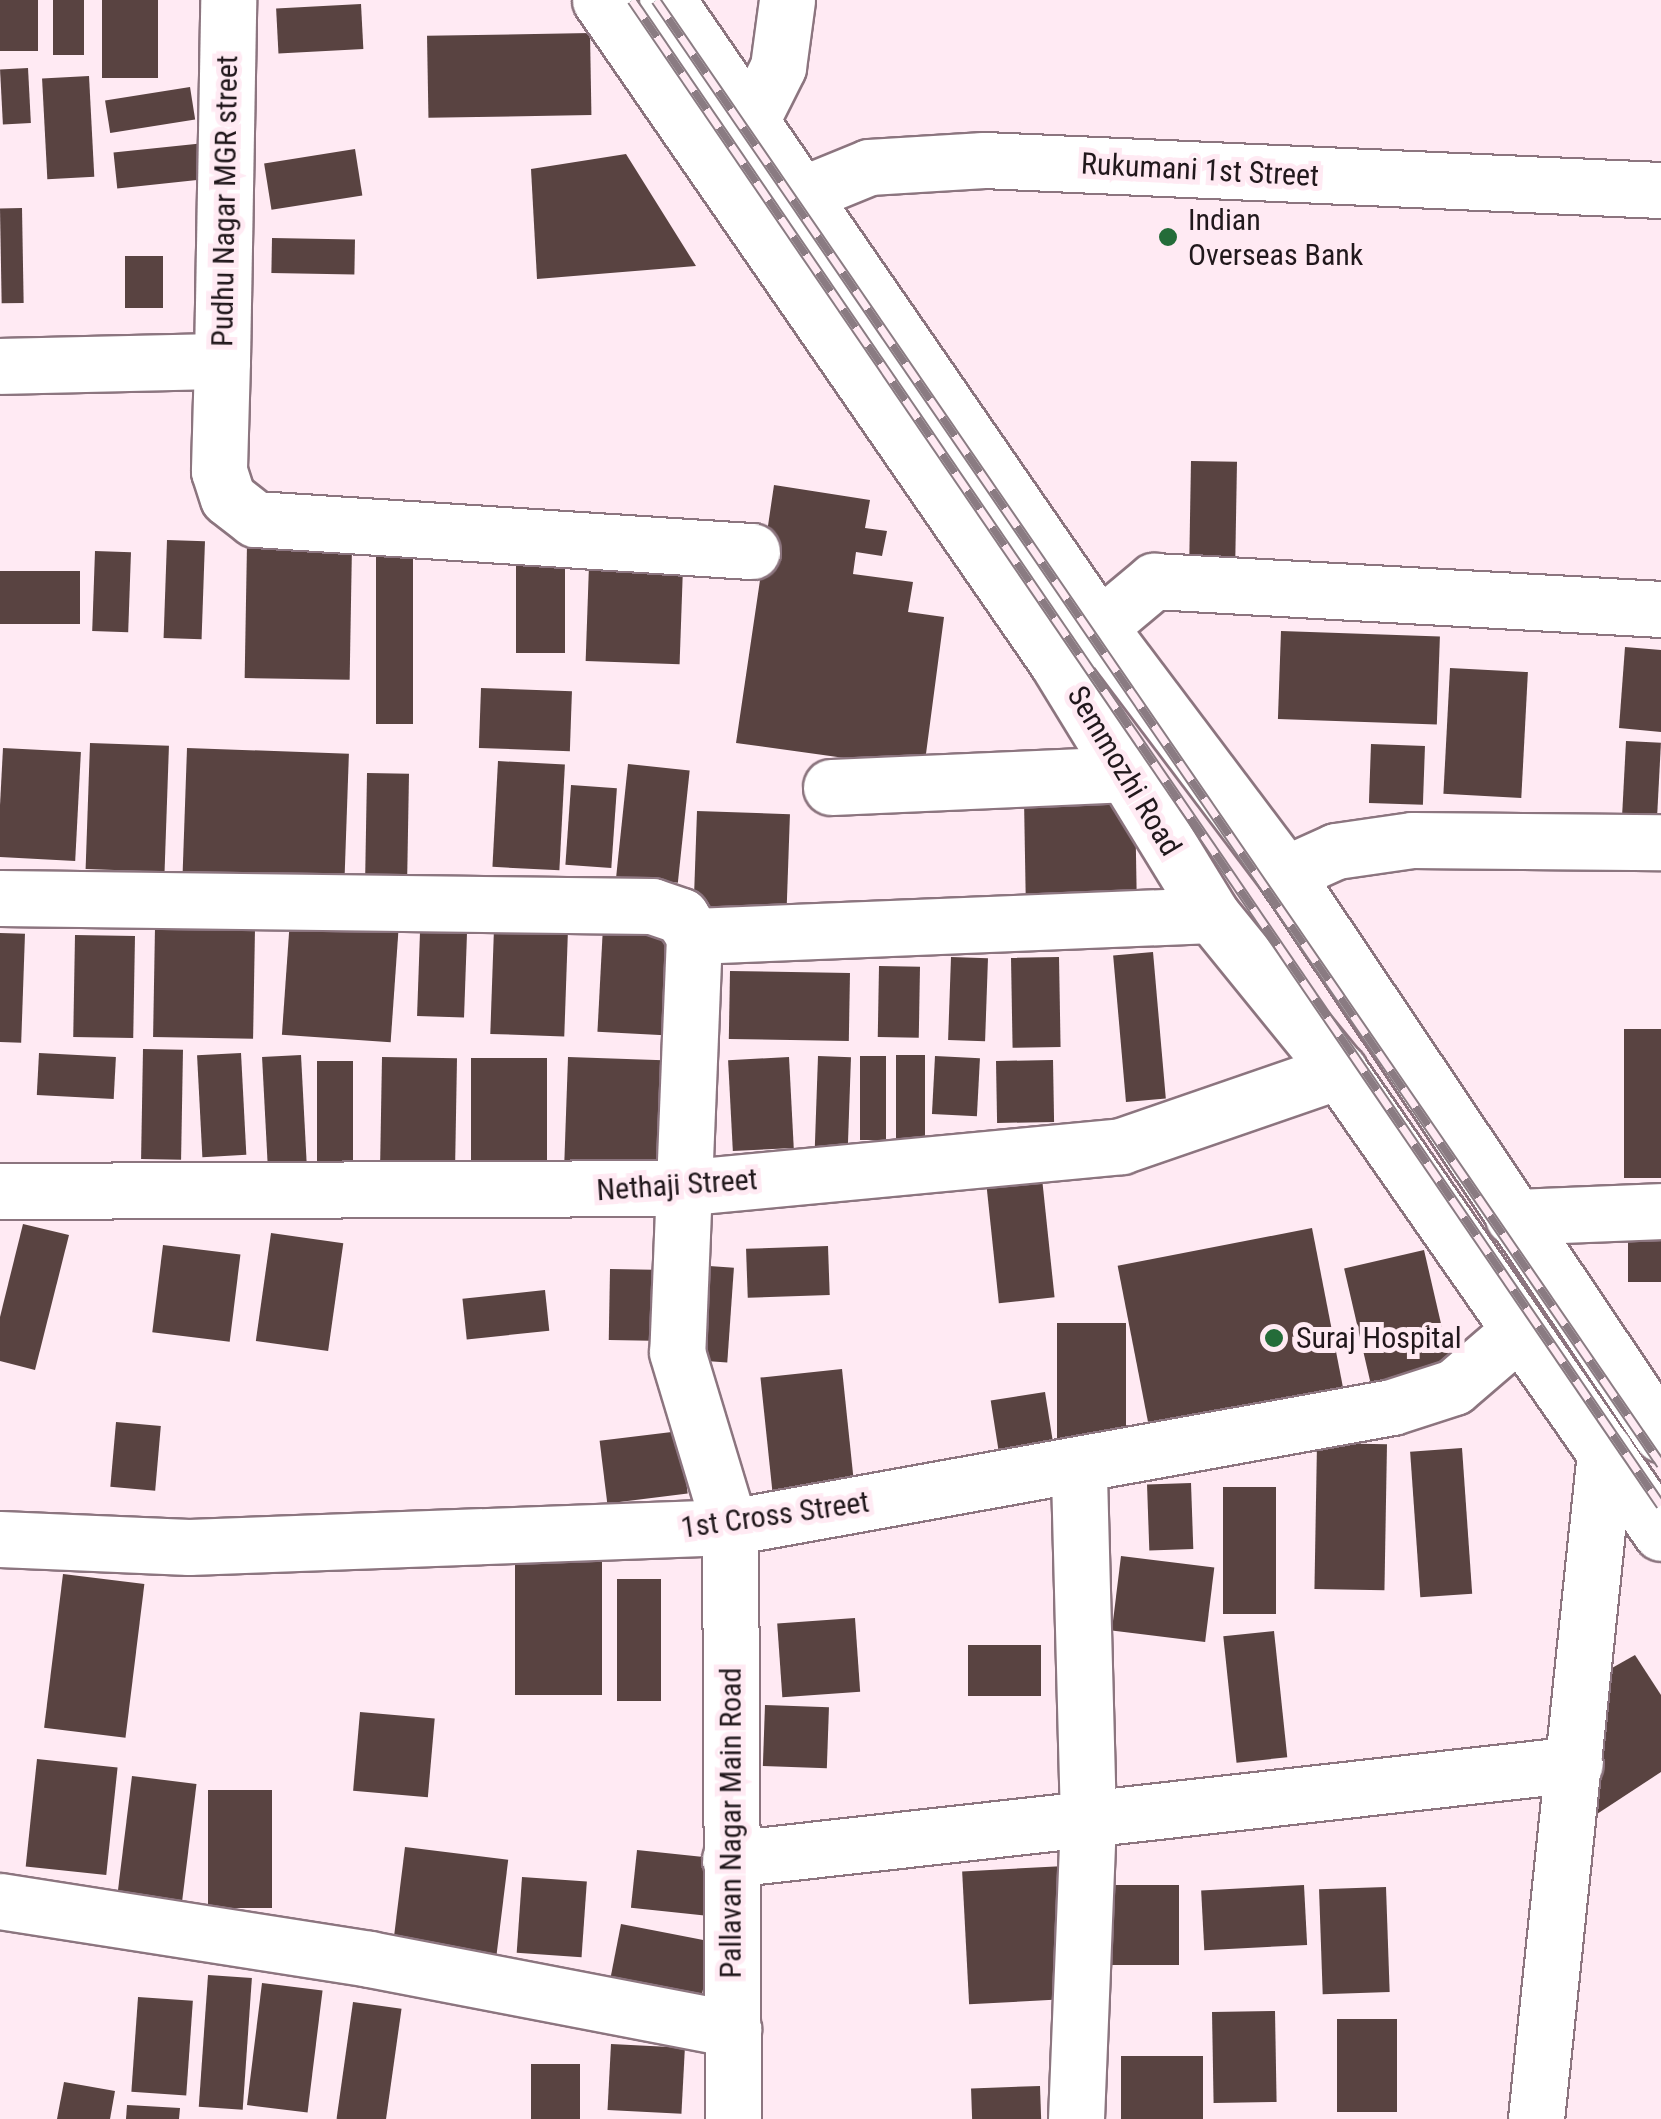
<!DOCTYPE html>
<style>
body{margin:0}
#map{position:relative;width:1661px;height:2119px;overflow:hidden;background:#ffeaf3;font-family:"Roboto Condensed",sans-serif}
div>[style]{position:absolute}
.building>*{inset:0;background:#594341;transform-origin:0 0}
.roads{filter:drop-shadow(2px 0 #8c757f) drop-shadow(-2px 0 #8c757f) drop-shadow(0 2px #8c757f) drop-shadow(0 -2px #8c757f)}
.minor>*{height:55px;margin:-27.5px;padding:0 27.5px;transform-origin:27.5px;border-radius:27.5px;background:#fff}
.primary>*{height:55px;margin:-27.5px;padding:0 27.5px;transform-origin:27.5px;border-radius:27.5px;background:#fff}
.rail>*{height:11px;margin-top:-5.5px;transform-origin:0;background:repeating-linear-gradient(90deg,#ffeaf3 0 22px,#8a7b82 0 44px);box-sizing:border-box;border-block:2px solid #8a7b82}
.dots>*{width:28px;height:28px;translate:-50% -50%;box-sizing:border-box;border:5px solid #ffeaf3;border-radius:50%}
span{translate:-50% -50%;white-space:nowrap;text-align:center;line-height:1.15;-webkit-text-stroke:10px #ffeaf3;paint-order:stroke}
.street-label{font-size:30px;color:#21181c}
.poi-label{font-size:30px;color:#21181c}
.left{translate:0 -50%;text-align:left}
</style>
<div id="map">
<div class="building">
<i style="left:0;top:0;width:38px;height:51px"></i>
<i style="left:53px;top:0;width:31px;height:55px"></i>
<i style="left:102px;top:0;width:56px;height:78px"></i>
<i style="left:361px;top:4px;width:45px;height:85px;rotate:87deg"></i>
<i style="left:590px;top:33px;width:82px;height:163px;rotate:89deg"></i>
<i style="left:28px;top:68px;width:55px;height:28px;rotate:87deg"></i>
<i style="left:89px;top:76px;width:101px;height:47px;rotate:87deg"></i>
<i style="left:190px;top:87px;width:33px;height:86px;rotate:81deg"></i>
<i style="left:205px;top:143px;width:36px;height:92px;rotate:84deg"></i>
<i style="left:355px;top:149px;width:47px;height:92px;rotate:81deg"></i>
<i style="clip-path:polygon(626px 154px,696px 266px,537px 279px,531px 169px)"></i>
<i style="left:22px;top:208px;width:95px;height:22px;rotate:89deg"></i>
<i style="left:272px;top:238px;width:83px;height:35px;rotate:1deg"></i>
<i style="left:125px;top:256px;width:38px;height:52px"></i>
<i style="left:1191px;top:461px;width:46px;height:98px;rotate:1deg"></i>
<i style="clip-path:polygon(774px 485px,870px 500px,865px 528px,887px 531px,882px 556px,856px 552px,853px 574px,913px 582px,908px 612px,944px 617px,924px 769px,736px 743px)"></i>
<i style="left:167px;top:540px;width:38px;height:98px;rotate:2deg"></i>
<i style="left:247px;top:544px;width:105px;height:134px;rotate:1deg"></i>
<i style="left:95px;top:551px;width:36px;height:80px;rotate:2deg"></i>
<i style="left:376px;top:554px;width:37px;height:170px"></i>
<i style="left:516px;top:563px;width:49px;height:90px"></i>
<i style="left:589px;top:565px;width:94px;height:96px;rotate:2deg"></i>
<i style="left:80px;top:571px;width:53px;height:80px;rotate:90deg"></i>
<i style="left:1281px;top:631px;width:159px;height:88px;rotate:2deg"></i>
<i style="clip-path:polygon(1625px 647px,1661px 650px,1661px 732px,1619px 728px)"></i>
<i style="left:1450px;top:668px;width:78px;height:126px;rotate:3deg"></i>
<i style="left:481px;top:688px;width:91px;height:60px;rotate:2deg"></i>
<i style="left:1626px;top:741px;width:35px;height:75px;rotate:3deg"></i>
<i style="left:90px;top:743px;width:79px;height:126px;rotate:2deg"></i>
<i style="left:1371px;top:744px;width:54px;height:59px;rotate:2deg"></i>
<i style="left:3px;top:748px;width:78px;height:109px;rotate:3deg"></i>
<i style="left:187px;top:748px;width:162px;height:123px;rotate:2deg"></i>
<i style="left:498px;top:761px;width:67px;height:106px;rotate:3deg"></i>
<i style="left:628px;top:764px;width:62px;height:113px;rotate:6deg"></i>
<i style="left:367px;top:773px;width:42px;height:103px;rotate:1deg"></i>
<i style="left:571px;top:785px;width:46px;height:80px;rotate:4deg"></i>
<i style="left:1135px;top:798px;width:116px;height:111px;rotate:89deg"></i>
<i style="left:697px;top:811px;width:93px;height:108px;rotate:2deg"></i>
<i style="left:290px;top:919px;width:109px;height:116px;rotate:4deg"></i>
<i style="left:603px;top:926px;width:67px;height:106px;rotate:3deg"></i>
<i style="left:155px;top:927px;width:100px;height:110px;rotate:1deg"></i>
<i style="left:494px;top:928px;width:74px;height:106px;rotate:2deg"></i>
<i style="left:420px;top:932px;width:47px;height:84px;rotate:2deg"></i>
<i style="left:0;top:933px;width:25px;height:109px;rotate:2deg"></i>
<i style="left:75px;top:935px;width:60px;height:102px;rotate:1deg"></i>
<i style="left:1153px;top:952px;width:147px;height:40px;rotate:85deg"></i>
<i style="left:951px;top:957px;width:37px;height:83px;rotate:2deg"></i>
<i style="left:1059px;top:957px;width:90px;height:48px;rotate:89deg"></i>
<i style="left:879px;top:966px;width:41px;height:71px;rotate:1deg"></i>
<i style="left:730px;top:971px;width:120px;height:68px;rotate:1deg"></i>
<i style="left:1661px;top:1029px;width:149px;height:37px;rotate:90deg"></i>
<i style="left:143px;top:1049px;width:40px;height:110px;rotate:1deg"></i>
<i style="left:39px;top:1053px;width:77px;height:42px;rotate:3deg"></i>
<i style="left:241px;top:1053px;width:102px;height:44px;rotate:87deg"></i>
<i style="left:301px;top:1055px;width:107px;height:39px;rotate:87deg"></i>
<i style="left:896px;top:1055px;width:29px;height:84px"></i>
<i style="left:818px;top:1056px;width:33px;height:93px;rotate:2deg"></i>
<i style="left:860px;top:1056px;width:26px;height:84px"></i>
<i style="left:935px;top:1056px;width:45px;height:58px;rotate:3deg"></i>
<i style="left:382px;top:1057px;width:75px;height:110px;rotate:1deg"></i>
<i style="left:568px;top:1057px;width:110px;height:108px;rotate:2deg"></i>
<i style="left:789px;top:1057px;width:91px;height:61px;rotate:87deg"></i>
<i style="left:471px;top:1058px;width:76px;height:106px"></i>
<i style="left:1053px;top:1060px;width:62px;height:57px;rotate:89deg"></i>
<i style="left:317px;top:1061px;width:36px;height:108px"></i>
<i style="left:1042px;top:1178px;width:120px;height:56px;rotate:84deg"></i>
<i style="clip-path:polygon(23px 1224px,69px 1235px,35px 1370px,0 1361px,0 1317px)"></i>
<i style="left:1312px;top:1228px;width:162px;height:198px;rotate:79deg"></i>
<i style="left:1661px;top:1232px;width:50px;height:33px;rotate:90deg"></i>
<i style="left:271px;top:1233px;width:73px;height:109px;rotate:8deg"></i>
<i style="left:163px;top:1245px;width:78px;height:88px;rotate:7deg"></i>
<i style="left:828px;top:1246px;width:49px;height:82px;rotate:88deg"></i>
<i style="left:1424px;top:1250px;width:123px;height:82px;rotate:77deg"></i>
<i style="left:695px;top:1265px;width:39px;height:95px;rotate:4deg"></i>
<i style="left:610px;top:1269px;width:43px;height:71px;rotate:1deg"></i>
<i style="left:545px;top:1290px;width:41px;height:83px;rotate:84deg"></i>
<i style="left:1057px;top:1323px;width:69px;height:118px"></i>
<i style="left:842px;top:1369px;width:115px;height:82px;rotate:84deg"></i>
<i style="left:1045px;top:1392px;width:54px;height:55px;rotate:81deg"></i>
<i style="left:116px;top:1422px;width:45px;height:65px;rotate:5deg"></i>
<i style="left:680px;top:1431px;width:63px;height:81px;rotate:83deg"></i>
<i style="left:1317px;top:1443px;width:70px;height:146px;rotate:1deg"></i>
<i style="left:1462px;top:1448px;width:146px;height:52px;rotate:86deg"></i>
<i style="left:1191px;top:1483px;width:66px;height:44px;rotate:88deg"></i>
<i style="left:1223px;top:1487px;width:53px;height:127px"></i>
<i style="left:515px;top:1545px;width:87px;height:150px"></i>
<i style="left:1121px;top:1556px;width:94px;height:75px;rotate:7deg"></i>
<i style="left:63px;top:1574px;width:82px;height:155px;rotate:7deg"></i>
<i style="left:617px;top:1579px;width:44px;height:122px"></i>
<i style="left:855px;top:1618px;width:74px;height:78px;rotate:86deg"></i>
<i style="left:1274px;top:1631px;width:127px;height:51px;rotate:84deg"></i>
<i style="left:968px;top:1645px;width:73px;height:51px"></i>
<i style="clip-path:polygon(1635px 1655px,1661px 1695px,1661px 1772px,1597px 1814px,1596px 1677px)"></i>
<i style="left:765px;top:1705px;width:64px;height:61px;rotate:2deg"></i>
<i style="left:360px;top:1712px;width:75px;height:79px;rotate:5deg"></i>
<i style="left:37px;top:1759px;width:81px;height:108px;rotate:6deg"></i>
<i style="left:132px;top:1776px;width:65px;height:125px;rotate:7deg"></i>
<i style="left:208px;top:1790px;width:64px;height:118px"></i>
<i style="left:405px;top:1847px;width:104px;height:106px;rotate:7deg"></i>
<i style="left:637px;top:1850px;width:74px;height:58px;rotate:6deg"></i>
<i style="left:1065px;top:1866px;width:133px;height:103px;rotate:87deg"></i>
<i style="left:522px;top:1877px;width:65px;height:76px;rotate:4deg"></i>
<i style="left:1104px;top:1885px;width:75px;height:80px"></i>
<i style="left:1304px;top:1885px;width:60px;height:103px;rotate:87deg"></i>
<i style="left:1386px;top:1887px;width:105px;height:67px;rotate:88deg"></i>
<i style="left:621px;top:1924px;width:93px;height:54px;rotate:11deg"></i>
<i style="left:208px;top:1975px;width:44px;height:132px;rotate:4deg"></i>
<i style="left:262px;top:1983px;width:61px;height:123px;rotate:7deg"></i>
<i style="left:138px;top:1997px;width:55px;height:95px;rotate:4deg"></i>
<i style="left:353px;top:2002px;width:49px;height:118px;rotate:8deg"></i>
<i style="left:1275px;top:2011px;width:91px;height:63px;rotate:89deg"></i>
<i style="left:1337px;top:2019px;width:60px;height:93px"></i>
<i style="left:611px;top:2044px;width:74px;height:66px;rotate:3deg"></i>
<i style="left:1203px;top:2056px;width:63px;height:82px;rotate:90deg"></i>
<i style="left:580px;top:2064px;width:55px;height:49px;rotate:90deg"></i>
<i style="clip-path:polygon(64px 2082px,115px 2091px,110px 2119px,57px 2119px)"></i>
<i style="left:1040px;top:2086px;width:33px;height:69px;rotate:88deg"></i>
<i style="clip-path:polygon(127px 2105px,180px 2108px,179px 2119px,126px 2119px)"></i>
</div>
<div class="roads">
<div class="minor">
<i style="left:721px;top:153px;width:42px;rotate:-46deg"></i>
<i style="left:750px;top:123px;width:63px;rotate:-63.4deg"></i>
<i style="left:778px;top:67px;width:68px;rotate:-82.3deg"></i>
<i style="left:759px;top:212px;width:119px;rotate:-22.2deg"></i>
<i style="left:869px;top:167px;width:115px;rotate:-3.5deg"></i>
<i style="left:984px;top:160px;width:678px;rotate:2.54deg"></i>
<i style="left:222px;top:361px;width:110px;rotate:91.6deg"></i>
<i style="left:219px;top:471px;width:28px;rotate:72deg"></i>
<i style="left:228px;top:498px;width:34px;rotate:38deg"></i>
<i style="left:255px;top:519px;width:498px;rotate:3.7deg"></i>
<i style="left:0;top:366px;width:222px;rotate:-1.3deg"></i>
<i style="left:222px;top:361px;width:361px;rotate:-89deg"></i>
<i style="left:1063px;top:657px;width:119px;rotate:-39.9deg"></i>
<i style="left:1154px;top:581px;width:508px;rotate:3.16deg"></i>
<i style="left:831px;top:787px;width:293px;rotate:-2.5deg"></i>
<i style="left:1285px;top:874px;width:56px;rotate:-24.3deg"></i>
<i style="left:1336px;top:851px;width:77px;rotate:-8.2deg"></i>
<i style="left:1412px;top:840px;width:249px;rotate:0.5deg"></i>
<i style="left:0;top:898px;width:652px;rotate:0.7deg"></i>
<i style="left:652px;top:906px;width:31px;rotate:19deg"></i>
<i style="left:681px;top:916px;width:24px;rotate:57deg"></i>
<i style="left:694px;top:936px;width:518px;rotate:-2.32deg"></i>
<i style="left:694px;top:936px;width:416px;rotate:92.3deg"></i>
<i style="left:677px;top:1352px;width:183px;rotate:73.2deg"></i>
<i style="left:730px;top:1527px;width:592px;rotate:89.71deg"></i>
<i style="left:0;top:1191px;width:679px;rotate:-0.25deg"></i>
<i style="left:679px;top:1188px;width:444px;rotate:-5.4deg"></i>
<i style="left:1121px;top:1146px;width:231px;rotate:-19deg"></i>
<i style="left:1513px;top:1217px;width:148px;rotate:-2.3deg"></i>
<i style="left:0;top:1539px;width:189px;rotate:2.4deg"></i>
<i style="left:189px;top:1547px;width:541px;rotate:-2.12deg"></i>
<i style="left:730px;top:1527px;width:673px;rotate:-10.27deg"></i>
<i style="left:1392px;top:1407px;width:65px;rotate:-17.9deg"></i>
<i style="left:1454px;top:1387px;width:86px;rotate:-40.7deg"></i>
<i style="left:730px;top:1859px;width:850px;rotate:-6.41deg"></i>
<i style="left:0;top:1901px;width:374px;rotate:8.9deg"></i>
<i style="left:369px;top:1959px;width:371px;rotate:10.9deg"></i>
<i style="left:1076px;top:2119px;width:300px;rotate:-87.7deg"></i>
<i style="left:1088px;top:1819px;width:352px;rotate:-91.5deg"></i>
<i style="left:1536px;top:2119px;width:671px;rotate:-84.09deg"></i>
</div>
<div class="primary">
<i style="left:600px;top:0;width:804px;rotate:55.38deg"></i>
<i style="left:1057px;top:662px;width:297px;rotate:58.5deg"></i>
<i style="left:1212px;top:915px;width:201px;rotate:50.9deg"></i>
<i style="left:1339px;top:1071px;width:563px;rotate:55.12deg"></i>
<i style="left:667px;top:0;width:766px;rotate:55.42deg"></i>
<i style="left:1102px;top:631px;width:304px;rotate:53deg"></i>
<i style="left:1285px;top:874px;width:675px;rotate:56.12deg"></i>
</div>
</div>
<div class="rail">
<i style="left:632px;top:0;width:1823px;rotate:55.64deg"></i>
<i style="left:656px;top:0;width:1776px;rotate:55.53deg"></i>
</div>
<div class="dots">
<i style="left:1168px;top:237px;background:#246c39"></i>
<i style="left:1274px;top:1338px;background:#246c39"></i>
</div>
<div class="street-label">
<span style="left:1200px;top:170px;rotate:3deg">Rukumani 1st Street</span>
<span style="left:225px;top:201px;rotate:-89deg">Pudhu Nagar MGR street</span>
<span style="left:1124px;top:771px;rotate:59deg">Semmozhi Road</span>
<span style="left:677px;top:1185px;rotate:-4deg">Nethaji Street</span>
<span style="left:775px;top:1515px;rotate:-8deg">1st Cross Street</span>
<span style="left:731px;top:1823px;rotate:-90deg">Pallavan Nagar Main Road</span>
</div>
<div class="poi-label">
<span class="left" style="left:1188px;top:237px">Indian<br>Overseas Bank</span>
<span class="left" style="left:1296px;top:1338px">Suraj Hospital</span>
</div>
</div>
